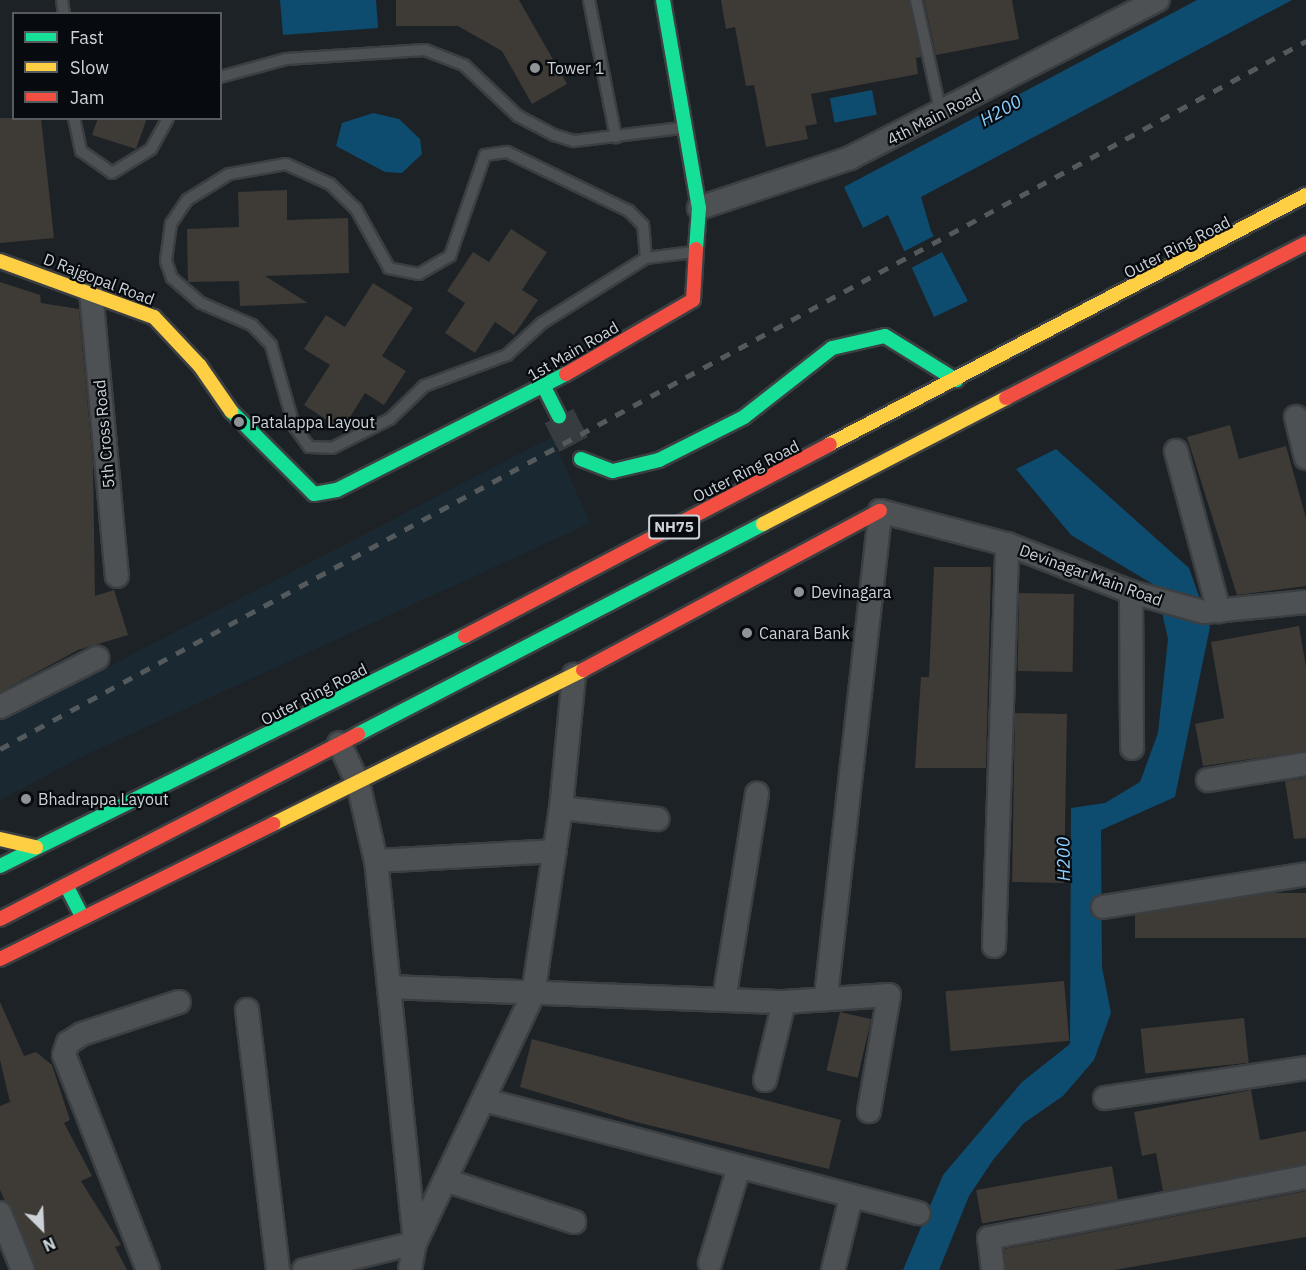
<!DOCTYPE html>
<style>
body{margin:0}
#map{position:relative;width:1306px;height:1270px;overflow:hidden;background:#1d2226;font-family:"IBM Plex Sans",sans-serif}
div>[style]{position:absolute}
.built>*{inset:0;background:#1a2832}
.water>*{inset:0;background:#0d4b6f;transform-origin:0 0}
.pier>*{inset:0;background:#1d2226;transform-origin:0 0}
.building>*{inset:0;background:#3e3a35;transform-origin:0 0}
.secondary-tunnel>*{height:32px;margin-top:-16px;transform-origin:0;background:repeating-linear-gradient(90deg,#373c41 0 32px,transparent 0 48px)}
.roads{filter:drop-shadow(2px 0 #3b3f42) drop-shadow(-2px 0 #3b3f42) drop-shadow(0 2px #3b3f42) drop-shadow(0 -2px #3b3f42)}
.lane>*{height:10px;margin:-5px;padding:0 5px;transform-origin:5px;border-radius:5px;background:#4d5154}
.street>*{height:22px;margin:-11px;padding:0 11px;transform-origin:11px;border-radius:11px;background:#4d5154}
.fast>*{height:14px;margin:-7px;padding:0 7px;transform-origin:7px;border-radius:7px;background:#16e098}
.slow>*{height:14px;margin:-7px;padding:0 7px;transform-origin:7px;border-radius:7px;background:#ffcf43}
.jam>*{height:14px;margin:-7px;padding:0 7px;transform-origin:7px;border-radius:7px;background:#f24e42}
.rail>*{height:4.5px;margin-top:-2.25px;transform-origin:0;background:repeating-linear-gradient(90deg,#54595c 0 10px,transparent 0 20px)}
.dots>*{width:16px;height:16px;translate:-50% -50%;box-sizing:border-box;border:3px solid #070b0f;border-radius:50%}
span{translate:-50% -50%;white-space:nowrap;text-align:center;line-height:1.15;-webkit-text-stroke:4.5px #070b0f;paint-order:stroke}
.shield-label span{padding:2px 4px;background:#070b0f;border:2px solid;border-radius:4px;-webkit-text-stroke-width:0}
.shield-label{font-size:15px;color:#ccd2d7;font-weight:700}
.poi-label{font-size:16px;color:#ccd2d7}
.left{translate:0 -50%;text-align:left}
.street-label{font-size:16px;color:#ccd2d7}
.water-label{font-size:18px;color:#8ccefe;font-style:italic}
.legend{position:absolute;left:12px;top:12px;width:210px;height:108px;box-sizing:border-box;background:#070b0f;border:2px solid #565b5f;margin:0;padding:8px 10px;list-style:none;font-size:18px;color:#ccd2d7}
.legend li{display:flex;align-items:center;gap:12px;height:30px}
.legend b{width:30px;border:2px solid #565b5f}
.north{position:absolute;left:12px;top:1198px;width:60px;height:60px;-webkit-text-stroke:4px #070b0f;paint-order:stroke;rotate:156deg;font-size:16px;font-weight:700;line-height:24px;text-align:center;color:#ccd2d7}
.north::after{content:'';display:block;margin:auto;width:21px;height:27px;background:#ccd2d7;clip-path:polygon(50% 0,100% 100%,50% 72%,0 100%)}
</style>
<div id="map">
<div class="built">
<i style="clip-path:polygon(552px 437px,590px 523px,85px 755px,0 800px,0 723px)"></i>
</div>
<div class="water">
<i style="clip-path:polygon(280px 0,376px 0,378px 28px,283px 35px)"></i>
<i style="clip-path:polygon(1197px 0,1292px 0,921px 197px,931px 231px,968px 301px,934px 317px,888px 215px,863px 228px,844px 187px)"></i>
<i style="left:872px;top:90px;width:25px;height:43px;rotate:79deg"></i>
<i style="clip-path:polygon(373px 113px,399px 119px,420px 139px,422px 154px,402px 173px,385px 172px,336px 146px,342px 123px)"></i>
<i style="clip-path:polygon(1056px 449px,1189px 568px,1210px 627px,1175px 797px,1101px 830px,1102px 967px,1111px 1013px,1094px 1060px,1063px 1096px,1024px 1123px,993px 1160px,969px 1196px,939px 1270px,903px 1270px,943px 1175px,1022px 1082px,1070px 1044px,1071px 808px,1105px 803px,1140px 782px,1158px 733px,1168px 639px,1156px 586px,1071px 535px,1016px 469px)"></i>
</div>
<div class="pier">
<i style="left:934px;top:236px;width:18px;height:35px;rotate:63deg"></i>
</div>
<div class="building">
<i style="clip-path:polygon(396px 0,519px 0,567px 84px,532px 104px,502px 51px,458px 26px,396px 26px)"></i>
<i style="clip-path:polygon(721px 0,909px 0,921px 57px,916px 58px,918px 74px,811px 94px,817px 124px,805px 126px,808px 139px,766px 147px,754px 85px,746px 86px,735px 27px,726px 29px)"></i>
<i style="clip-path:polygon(924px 0,1012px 0,1019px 39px,936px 55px)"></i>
<i style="clip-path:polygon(0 118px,41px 118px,54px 238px,0 243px)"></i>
<i style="clip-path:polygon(98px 118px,147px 118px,136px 149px,92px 135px)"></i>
<i style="clip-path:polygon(287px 190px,287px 220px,348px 218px,349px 273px,265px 276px,308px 303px,240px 306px,239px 281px,188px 282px,187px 229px,239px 227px,238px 192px)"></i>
<i style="clip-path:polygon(511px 229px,547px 252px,522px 290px,538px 300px,514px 335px,495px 322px,475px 353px,445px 333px,465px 303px,447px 291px,473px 252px,489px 262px)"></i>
<i style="clip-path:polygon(0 282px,40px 295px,41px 303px,79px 309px,93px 463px,95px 596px,114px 590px,128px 635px,78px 650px,0 692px)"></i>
<i style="clip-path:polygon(373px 283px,413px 308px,382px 356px,406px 371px,384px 405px,365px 393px,342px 430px,304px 405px,330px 365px,304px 349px,326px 315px,345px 327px)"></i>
<i style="clip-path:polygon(1230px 425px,1239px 459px,1286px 446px,1306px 518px,1306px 586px,1237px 595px,1187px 437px)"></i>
<i style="clip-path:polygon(934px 567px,991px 567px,986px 768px,915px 768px,921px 677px,929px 677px)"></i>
<i style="left:1019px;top:593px;width:55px;height:78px;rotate:1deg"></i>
<i style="clip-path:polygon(1299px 626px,1306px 667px,1306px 751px,1203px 766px,1195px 724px,1224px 718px,1211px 642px)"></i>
<i style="left:1015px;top:713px;width:52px;height:169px;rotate:1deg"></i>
<i style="clip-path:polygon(1306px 778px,1306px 838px,1294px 839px,1285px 781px)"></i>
<i style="left:1306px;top:893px;width:45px;height:171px;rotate:90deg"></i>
<i style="left:1064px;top:981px;width:60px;height:119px;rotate:85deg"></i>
<i style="clip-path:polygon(0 1002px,24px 1056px,36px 1052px,52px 1065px,70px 1120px,64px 1123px,92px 1176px,81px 1181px,121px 1245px,115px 1247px,127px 1270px,36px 1270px,0 1190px,0 1106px,10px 1102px,0 1060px)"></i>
<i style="left:840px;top:1012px;width:32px;height:60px;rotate:13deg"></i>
<i style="left:1244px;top:1018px;width:45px;height:104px;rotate:84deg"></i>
<i style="clip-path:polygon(532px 1039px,841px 1120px,829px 1169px,636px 1122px,520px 1087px)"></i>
<i style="clip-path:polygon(1251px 1090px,1260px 1140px,1306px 1131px,1306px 1164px,1163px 1191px,1156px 1153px,1142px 1156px,1134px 1112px)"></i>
<i style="left:1112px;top:1166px;width:34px;height:138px;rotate:80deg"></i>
<i style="clip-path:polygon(1306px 1191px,1306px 1237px,1114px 1270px,1006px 1270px,1004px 1249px)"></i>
</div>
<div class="secondary-tunnel">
<i style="left:559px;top:416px;width:48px;rotate:62.9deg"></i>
</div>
<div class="roads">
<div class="lane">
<i style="left:62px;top:0;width:14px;rotate:82deg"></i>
<i style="left:589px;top:0;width:140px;rotate:78.9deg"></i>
<i style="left:916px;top:0;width:117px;rotate:77.6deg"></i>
<i style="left:220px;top:77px;width:68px;rotate:-15.3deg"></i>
<i style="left:286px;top:59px;width:139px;rotate:-3.7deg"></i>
<i style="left:425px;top:50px;width:42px;rotate:21deg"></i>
<i style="left:464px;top:65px;width:74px;rotate:43.4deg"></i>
<i style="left:518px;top:116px;width:41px;rotate:27.8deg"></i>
<i style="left:554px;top:135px;width:21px;rotate:17deg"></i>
<i style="left:574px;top:141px;width:108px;rotate:-6.9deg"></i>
<i style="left:74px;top:118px;width:34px;rotate:78deg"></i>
<i style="left:81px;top:151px;width:38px;rotate:35deg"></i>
<i style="left:112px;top:173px;width:46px;rotate:-31.6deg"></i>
<i style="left:151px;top:149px;width:35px;rotate:-61deg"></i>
<i style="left:646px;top:258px;width:33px;rotate:-95deg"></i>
<i style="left:643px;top:225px;width:20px;rotate:-135deg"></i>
<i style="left:629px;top:211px;width:136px;rotate:-154.2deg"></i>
<i style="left:507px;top:152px;width:22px;rotate:172deg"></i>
<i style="left:485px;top:155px;width:107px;rotate:109.1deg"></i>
<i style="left:450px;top:256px;width:36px;rotate:150deg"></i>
<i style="left:419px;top:274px;width:31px;rotate:-169deg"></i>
<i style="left:389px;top:268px;width:68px;rotate:-119.2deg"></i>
<i style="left:356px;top:209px;width:36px;rotate:-136deg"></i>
<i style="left:330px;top:184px;width:48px;rotate:-155.6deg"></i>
<i style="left:286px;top:164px;width:58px;rotate:170deg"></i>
<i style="left:229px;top:174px;width:49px;rotate:148.2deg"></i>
<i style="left:187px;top:200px;width:29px;rotate:124deg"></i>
<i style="left:171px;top:224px;width:37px;rotate:98deg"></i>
<i style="left:166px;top:261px;width:18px;rotate:71deg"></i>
<i style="left:172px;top:278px;width:38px;rotate:41deg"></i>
<i style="left:201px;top:303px;width:56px;rotate:23.3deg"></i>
<i style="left:252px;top:325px;width:28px;rotate:46deg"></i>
<i style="left:271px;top:345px;width:84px;rotate:74.1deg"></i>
<i style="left:294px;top:426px;width:26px;rotate:54deg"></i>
<i style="left:309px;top:447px;width:23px;rotate:2deg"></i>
<i style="left:332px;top:448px;width:65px;rotate:-26.6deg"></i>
<i style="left:390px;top:419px;width:47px;rotate:-44.1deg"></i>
<i style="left:424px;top:386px;width:89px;rotate:-20.5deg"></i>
<i style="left:507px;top:355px;width:47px;rotate:-42.4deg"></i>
<i style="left:542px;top:323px;width:123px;rotate:-32deg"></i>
<i style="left:646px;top:258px;width:48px;rotate:-7.1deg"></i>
</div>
<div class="street">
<i style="left:699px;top:208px;width:159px;rotate:-18.3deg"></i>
<i style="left:850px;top:158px;width:346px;rotate:-27.2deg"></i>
<i style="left:91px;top:292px;width:285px;rotate:84.8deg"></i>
<i style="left:1296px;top:417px;width:42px;rotate:76.3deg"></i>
<i style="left:1176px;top:451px;width:166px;rotate:75deg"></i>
<i style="left:1131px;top:592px;width:156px;rotate:89.6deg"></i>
<i style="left:0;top:707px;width:109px;rotate:-26.8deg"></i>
<i style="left:1208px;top:780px;width:99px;rotate:-9.3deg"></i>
<i style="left:561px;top:808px;width:97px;rotate:6.5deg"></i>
<i style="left:376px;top:861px;width:179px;rotate:-3.2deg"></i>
<i style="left:1103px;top:907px;width:206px;rotate:-9.2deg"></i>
<i style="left:994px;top:946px;width:402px;rotate:-88.1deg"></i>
<i style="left:389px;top:987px;width:395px;rotate:2.2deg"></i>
<i style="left:784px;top:1002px;width:105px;rotate:-3.8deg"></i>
<i style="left:889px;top:995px;width:118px;rotate:99.8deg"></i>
<i style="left:826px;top:996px;width:488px;rotate:-83.6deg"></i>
<i style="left:880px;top:511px;width:131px;rotate:14.6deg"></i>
<i style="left:1007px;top:544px;width:133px;rotate:21.2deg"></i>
<i style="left:1131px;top:592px;width:76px;rotate:15.3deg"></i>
<i style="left:1204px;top:612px;width:102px;rotate:-5.6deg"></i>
<i style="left:724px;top:1000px;width:209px;rotate:-80.9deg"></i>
<i style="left:247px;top:1010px;width:262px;rotate:83.2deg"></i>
<i style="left:765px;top:1080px;width:80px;rotate:-76.3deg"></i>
<i style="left:1105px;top:1098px;width:203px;rotate:-8.5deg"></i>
<i style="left:484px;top:1100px;width:449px;rotate:14.6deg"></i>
<i style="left:445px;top:1180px;width:136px;rotate:18deg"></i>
<i style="left:0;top:1213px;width:61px;rotate:68deg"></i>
<i style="left:710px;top:1263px;width:100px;rotate:-73.2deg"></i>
<i style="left:148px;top:1270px;width:231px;rotate:-111.3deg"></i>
<i style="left:64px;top:1055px;width:13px;rotate:-72deg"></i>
<i style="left:68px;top:1043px;width:17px;rotate:-33deg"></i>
<i style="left:82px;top:1034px;width:102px;rotate:-18.3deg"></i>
<i style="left:304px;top:1270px;width:114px;rotate:-13.7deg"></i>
<i style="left:415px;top:1243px;width:384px;rotate:-95.8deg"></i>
<i style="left:376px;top:861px;width:80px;rotate:-103deg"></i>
<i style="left:358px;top:783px;width:44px;rotate:-115.4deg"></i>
<i style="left:410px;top:1270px;width:27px;rotate:-80deg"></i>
<i style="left:415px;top:1243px;width:275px;rotate:-64.6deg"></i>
<i style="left:533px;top:995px;width:189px;rotate:-81.5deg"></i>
<i style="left:561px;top:808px;width:134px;rotate:-84.4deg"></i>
<i style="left:833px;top:1270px;width:75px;rotate:-76.1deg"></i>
<i style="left:993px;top:1270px;width:32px;rotate:-97deg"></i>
<i style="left:989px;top:1238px;width:323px;rotate:-10.9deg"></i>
</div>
<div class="fast">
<i style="left:663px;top:0;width:211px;rotate:80.2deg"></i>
<i style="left:699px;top:208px;width:41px;rotate:94.2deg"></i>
<i style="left:544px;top:387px;width:33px;rotate:63deg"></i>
<i style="left:231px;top:411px;width:117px;rotate:45deg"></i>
<i style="left:314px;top:494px;width:23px;rotate:-10deg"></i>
<i style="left:337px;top:490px;width:257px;rotate:-26.9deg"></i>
<i style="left:581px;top:459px;width:34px;rotate:21deg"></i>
<i style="left:613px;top:471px;width:47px;rotate:-13.4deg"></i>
<i style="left:659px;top:460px;width:95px;rotate:-26.8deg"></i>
<i style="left:744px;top:417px;width:112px;rotate:-38.1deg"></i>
<i style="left:832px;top:348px;width:54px;rotate:-12.8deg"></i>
<i style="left:885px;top:336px;width:84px;rotate:31.8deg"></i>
<i style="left:358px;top:734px;width:456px;rotate:-27.4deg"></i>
<i style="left:0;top:866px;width:519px;rotate:-26.32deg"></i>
<i style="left:66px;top:885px;width:35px;rotate:63deg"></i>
</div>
<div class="slow">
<i style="left:0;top:261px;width:164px;rotate:20deg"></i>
<i style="left:154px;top:317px;width:67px;rotate:46.8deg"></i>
<i style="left:200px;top:366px;width:55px;rotate:55.4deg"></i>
<i style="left:830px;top:444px;width:537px;rotate:-27.61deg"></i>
<i style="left:763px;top:524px;width:274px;rotate:-27.4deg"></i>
<i style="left:273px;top:824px;width:346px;rotate:-26.4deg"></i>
<i style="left:0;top:839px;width:37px;rotate:13deg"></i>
</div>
<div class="jam">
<i style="left:566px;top:374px;width:147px;rotate:-30.2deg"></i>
<i style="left:693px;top:300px;width:51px;rotate:-86.6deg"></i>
<i style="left:1006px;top:398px;width:338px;rotate:-27.3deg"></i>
<i style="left:465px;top:636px;width:412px;rotate:-27.7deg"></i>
<i style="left:583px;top:670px;width:337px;rotate:-28.2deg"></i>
<i style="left:0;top:919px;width:403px;rotate:-27.3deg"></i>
<i style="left:0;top:959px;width:305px;rotate:-26.3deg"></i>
</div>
</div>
<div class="rail">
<i style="left:0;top:749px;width:1486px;rotate:-28.46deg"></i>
</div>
<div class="dots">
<i style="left:535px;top:68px;background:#8f9499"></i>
<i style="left:239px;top:422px;background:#8f9499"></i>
<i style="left:799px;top:592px;background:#8f9499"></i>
<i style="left:747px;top:633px;background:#8f9499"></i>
<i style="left:26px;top:799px;background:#8f9499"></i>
</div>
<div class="shield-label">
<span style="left:674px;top:527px">NH75</span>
</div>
<div class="poi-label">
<span class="left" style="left:547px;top:68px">Tower 1</span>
<span class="left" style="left:251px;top:422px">Patalappa Layout</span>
<span class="left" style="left:811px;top:592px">Devinagara</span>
<span class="left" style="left:759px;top:633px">Canara Bank</span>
<span class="left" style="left:38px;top:799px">Bhadrappa Layout</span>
</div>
<div class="street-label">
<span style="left:934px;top:117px;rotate:-27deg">4th Main Road</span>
<span style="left:1177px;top:247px;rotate:-27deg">Outer Ring Road</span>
<span style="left:99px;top:279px;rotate:21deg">D Rajgopal Road</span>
<span style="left:573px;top:351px;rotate:-30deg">1st Main Road</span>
<span style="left:104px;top:434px;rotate:-95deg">5th Cross Road</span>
<span style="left:746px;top:471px;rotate:-27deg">Outer Ring Road</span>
<span style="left:1091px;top:575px;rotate:20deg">Devinagar Main Road</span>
<span style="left:314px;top:694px;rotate:-27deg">Outer Ring Road</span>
</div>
<div class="water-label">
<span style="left:1001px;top:111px;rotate:-29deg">H200</span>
<span style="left:1064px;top:859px;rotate:-91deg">H200</span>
</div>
<ul class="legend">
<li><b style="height:8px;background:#16e098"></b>Fast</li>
<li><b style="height:8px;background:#ffcf43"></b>Slow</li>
<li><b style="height:8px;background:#f24e42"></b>Jam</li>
</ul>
<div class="north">N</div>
</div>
